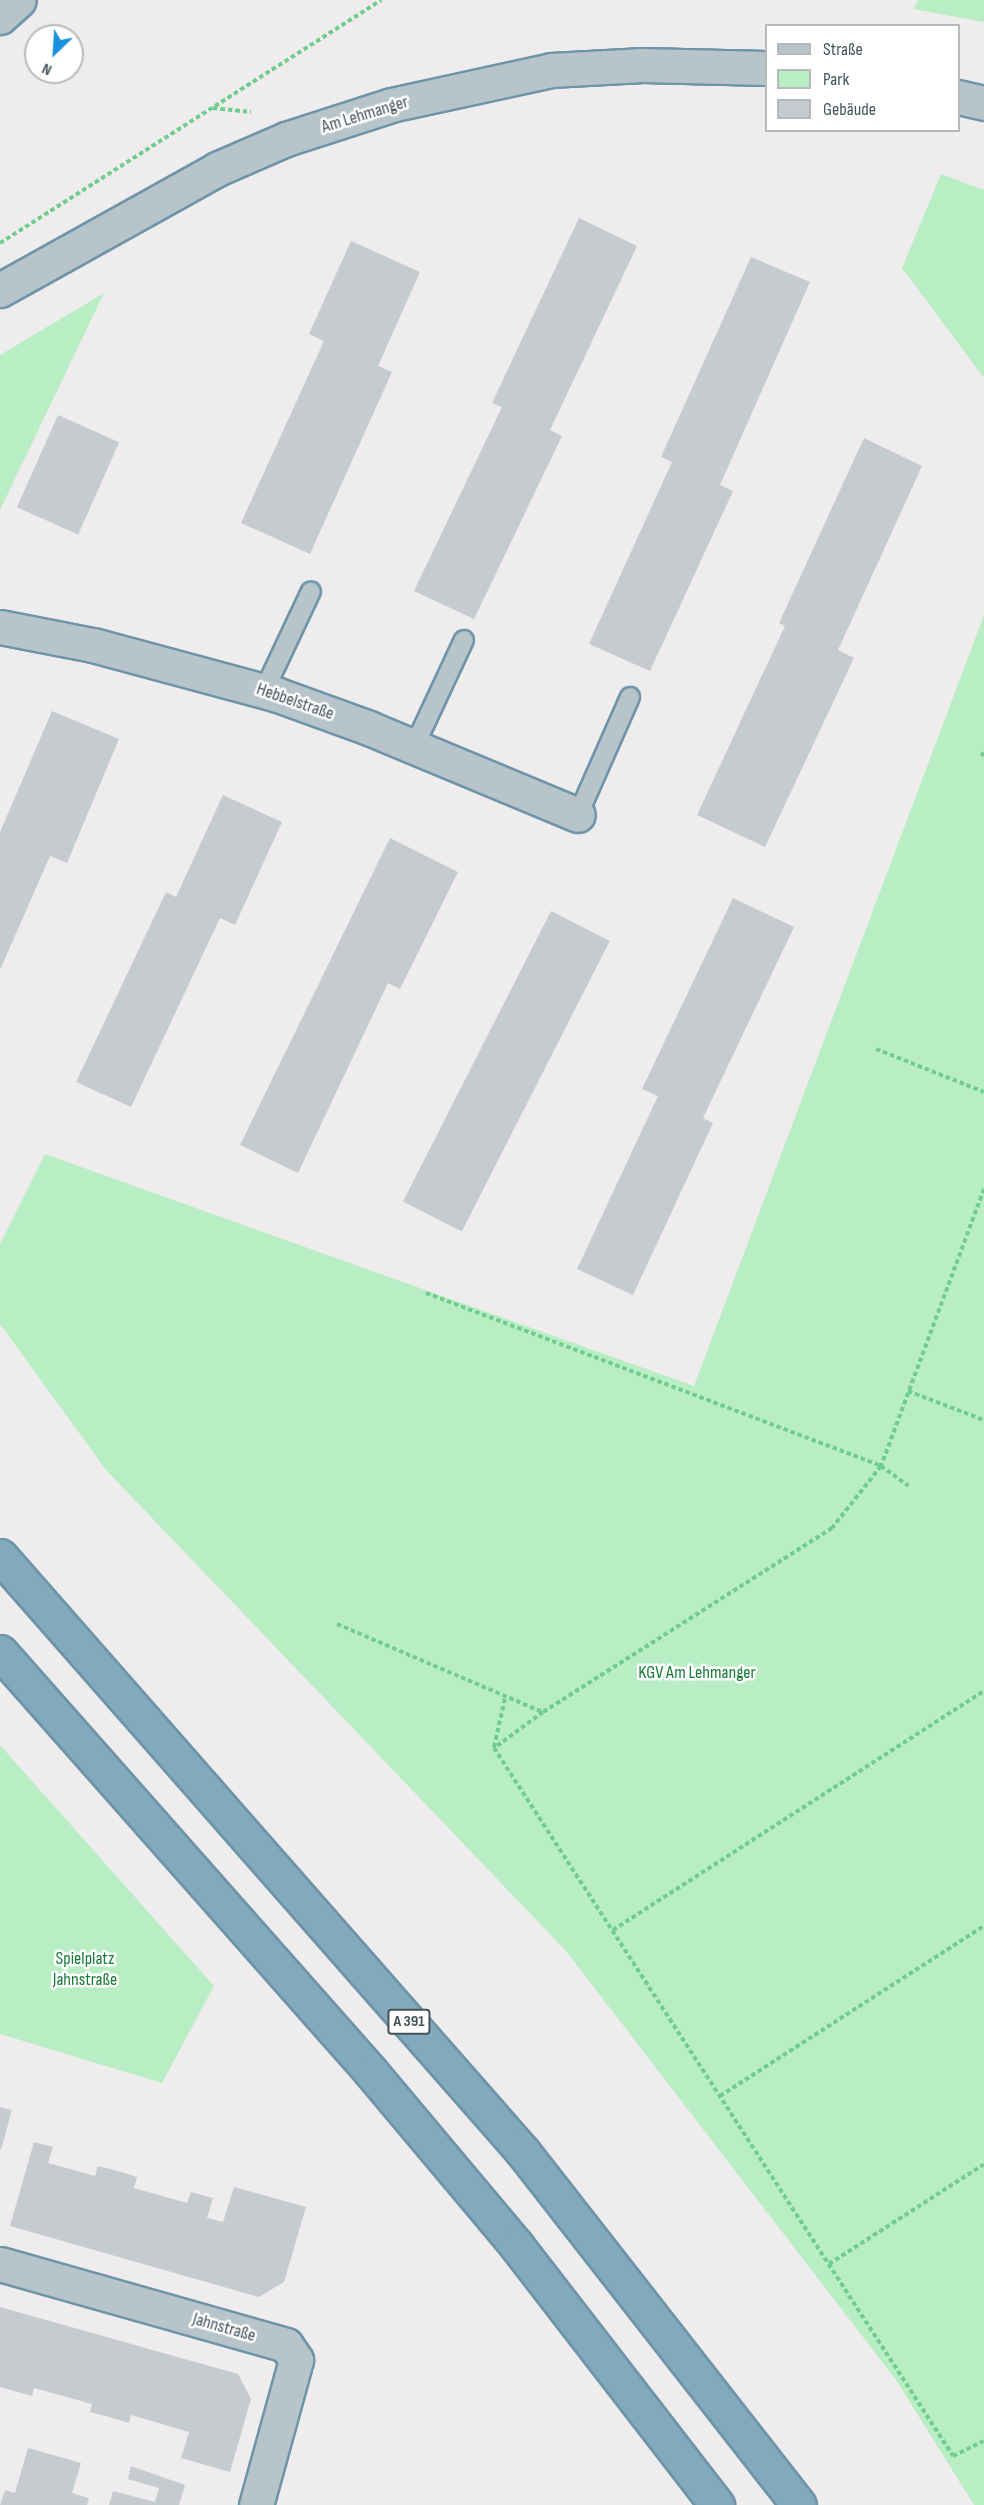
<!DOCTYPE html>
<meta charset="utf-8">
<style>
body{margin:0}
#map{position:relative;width:984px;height:2505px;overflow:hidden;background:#efeced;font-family:"Sofia Sans Condensed",sans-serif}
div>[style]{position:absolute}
.green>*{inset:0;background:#b9eec4}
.building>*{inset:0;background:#c6cbcf;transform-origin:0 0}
.path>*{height:4px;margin-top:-2px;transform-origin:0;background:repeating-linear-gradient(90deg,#71cc8f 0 4.5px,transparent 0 7.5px)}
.roads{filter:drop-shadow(2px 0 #6e94a8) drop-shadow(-2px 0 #6e94a8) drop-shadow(0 2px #6e94a8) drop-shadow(0 -2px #6e94a8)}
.lane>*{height:18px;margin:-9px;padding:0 9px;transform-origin:9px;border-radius:9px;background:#b7c4ca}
.street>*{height:33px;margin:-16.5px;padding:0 16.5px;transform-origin:16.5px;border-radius:16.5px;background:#b7c4ca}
.highway>*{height:33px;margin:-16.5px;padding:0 16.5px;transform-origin:16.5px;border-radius:16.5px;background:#83a9bc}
span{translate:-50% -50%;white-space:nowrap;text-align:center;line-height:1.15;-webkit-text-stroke:5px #fff;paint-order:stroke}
.shield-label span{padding:2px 4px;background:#fff;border:2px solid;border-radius:4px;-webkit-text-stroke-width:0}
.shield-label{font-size:16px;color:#45545a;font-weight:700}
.street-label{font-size:18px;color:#45545a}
.park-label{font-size:18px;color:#167b36}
.legend{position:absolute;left:765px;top:24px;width:195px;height:108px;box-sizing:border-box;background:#fff;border:2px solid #b5bbbd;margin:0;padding:8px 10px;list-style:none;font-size:18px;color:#45545a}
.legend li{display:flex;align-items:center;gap:12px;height:30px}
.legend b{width:30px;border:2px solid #b5bbbd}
.north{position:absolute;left:24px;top:24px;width:60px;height:60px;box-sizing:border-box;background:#fff;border:2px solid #b5bbbd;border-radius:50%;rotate:205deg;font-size:16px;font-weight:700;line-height:24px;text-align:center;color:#45545a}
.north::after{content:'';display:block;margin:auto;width:21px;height:27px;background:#1792de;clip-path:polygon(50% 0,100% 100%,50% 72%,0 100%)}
</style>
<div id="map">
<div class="green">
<i style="clip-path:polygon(918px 0,984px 0,984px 22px,913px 9px)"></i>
<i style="clip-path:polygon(941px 174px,984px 190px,984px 378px,902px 268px)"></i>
<i style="clip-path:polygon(104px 293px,0 510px,0 355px)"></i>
<i style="clip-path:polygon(984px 615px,984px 2505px,974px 2505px,896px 2380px,566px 1951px,106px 1470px,0 1324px,0 1244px,45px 1154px,694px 1386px)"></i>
<i style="clip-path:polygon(0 1745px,214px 1986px,162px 2083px,0 2034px)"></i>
</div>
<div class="building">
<i style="clip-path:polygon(579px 218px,637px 246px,550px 430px,562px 436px,474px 619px,414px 591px,502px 407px,492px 403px)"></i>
<i style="clip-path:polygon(351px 241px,420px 272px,378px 366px,392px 372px,310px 554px,241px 523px,324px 341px,309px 334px)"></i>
<i style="clip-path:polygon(751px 257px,810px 282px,720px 485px,733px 491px,650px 671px,589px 644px,672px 462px,661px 457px)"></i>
<i style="left:58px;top:415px;width:67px;height:101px;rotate:24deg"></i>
<i style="clip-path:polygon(864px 438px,922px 466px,838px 650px,854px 658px,765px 847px,697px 815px,785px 626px,779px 623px)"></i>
<i style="clip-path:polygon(52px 711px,119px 739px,67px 863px,50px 856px,0 970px,0 832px)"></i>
<i style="clip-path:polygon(223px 795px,282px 822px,235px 925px,220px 918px,131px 1107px,76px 1082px,166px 892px,176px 897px)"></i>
<i style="clip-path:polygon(390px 838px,458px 872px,400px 989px,388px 983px,298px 1173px,240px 1145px)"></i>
<i style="clip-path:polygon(733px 898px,794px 927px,703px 1118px,713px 1123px,633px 1295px,577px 1269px,658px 1096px,642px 1089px)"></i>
<i style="left:551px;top:911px;width:66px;height:326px;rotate:27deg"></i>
<i style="clip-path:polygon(0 2107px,12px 2110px,1px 2150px,0 2149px)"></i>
<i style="clip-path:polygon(34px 2142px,53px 2147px,48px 2163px,95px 2176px,98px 2166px,118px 2171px,137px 2177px,134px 2188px,187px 2203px,191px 2192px,213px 2198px,207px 2218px,223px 2222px,234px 2187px,306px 2207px,284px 2282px,259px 2297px,10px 2226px)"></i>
<i style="clip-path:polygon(0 2307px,238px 2374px,251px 2399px,230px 2472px,181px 2458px,189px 2432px,131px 2415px,129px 2423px,109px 2417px,90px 2412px,92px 2404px,34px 2388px,32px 2396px,0 2387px)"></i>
<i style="clip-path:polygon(28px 2448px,81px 2463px,72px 2493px,89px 2498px,87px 2505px,0 2505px,5px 2490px,15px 2493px)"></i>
<i style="clip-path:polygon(131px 2466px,185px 2485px,179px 2505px,109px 2505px,113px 2491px,155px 2502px,159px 2488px,128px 2479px)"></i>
</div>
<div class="path">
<i style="left:213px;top:108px;width:38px;rotate:6deg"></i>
<i style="left:0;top:243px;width:452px;rotate:-32.5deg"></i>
<i style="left:981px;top:753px;width:4px;rotate:34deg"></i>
<i style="left:876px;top:1049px;width:116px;rotate:21.7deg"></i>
<i style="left:984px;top:1189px;width:296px;rotate:110.4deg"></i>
<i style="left:881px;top:1466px;width:79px;rotate:128.3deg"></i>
<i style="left:832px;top:1528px;width:343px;rotate:147.5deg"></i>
<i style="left:543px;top:1712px;width:61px;rotate:143.7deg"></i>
<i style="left:494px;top:1748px;width:844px;rotate:57.04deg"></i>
<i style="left:953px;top:2456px;width:34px;rotate:-26deg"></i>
<i style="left:426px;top:1293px;width:487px;rotate:20.8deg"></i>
<i style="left:881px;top:1466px;width:34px;rotate:36deg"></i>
<i style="left:908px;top:1391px;width:81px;rotate:20.9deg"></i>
<i style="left:337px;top:1624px;width:223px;rotate:23.2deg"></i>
<i style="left:494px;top:1747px;width:50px;rotate:-77.3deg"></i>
<i style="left:613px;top:1930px;width:441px;rotate:-32.8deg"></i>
<i style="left:720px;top:2096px;width:314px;rotate:-32.8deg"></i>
<i style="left:829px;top:2264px;width:184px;rotate:-32.8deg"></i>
</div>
<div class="roads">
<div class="lane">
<i style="left:264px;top:691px;width:110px;rotate:-64.8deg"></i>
<i style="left:414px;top:747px;width:118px;rotate:-65deg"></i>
<i style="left:578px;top:815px;width:129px;rotate:-66.2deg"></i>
</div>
<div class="street">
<i style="left:0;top:17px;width:25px;rotate:-42deg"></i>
<i style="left:958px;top:97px;width:27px;rotate:13deg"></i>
<i style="left:0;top:290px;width:248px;rotate:-29.1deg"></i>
<i style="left:217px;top:169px;width:75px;rotate:-23.5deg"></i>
<i style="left:286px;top:139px;width:110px;rotate:-17.9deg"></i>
<i style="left:391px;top:105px;width:164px;rotate:-12.3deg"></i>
<i style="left:551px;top:70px;width:92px;rotate:-3.1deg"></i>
<i style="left:643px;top:65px;width:123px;rotate:1.4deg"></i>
<i style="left:0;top:627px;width:95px;rotate:11deg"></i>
<i style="left:93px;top:645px;width:192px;rotate:15.1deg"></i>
<i style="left:278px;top:695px;width:97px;rotate:19.9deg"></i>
<i style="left:369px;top:728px;width:226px;rotate:22.6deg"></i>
<i style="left:0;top:2264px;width:297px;rotate:15.8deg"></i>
<i style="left:286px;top:2345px;width:18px;rotate:56deg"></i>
<i style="left:296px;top:2360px;width:150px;rotate:105.4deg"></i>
</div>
<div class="highway">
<i style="left:0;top:1556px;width:793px;rotate:48.73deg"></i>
<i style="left:523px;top:2152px;width:448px;rotate:52deg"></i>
<i style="left:0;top:1652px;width:560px;rotate:48.54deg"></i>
<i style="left:371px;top:2072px;width:226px;rotate:50deg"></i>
<i style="left:516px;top:2245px;width:329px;rotate:52.3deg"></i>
</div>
</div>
<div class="shield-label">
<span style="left:409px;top:2022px">A 391</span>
</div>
<div class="street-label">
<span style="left:365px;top:115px;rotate:-17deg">Am Lehmanger</span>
<span style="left:295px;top:702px;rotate:19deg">Hebbelstraße</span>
<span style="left:224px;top:2328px;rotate:16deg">Jahnstraße</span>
</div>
<div class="park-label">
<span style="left:697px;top:1673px">KGV Am Lehmanger</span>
<span style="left:85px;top:1970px">Spielplatz<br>Jahnstraße</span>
</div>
<ul class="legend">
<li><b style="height:8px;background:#b7c4ca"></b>Straße</li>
<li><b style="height:16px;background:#b9eec4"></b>Park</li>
<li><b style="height:16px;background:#c6cbcf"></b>Gebäude</li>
</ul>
<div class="north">N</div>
</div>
